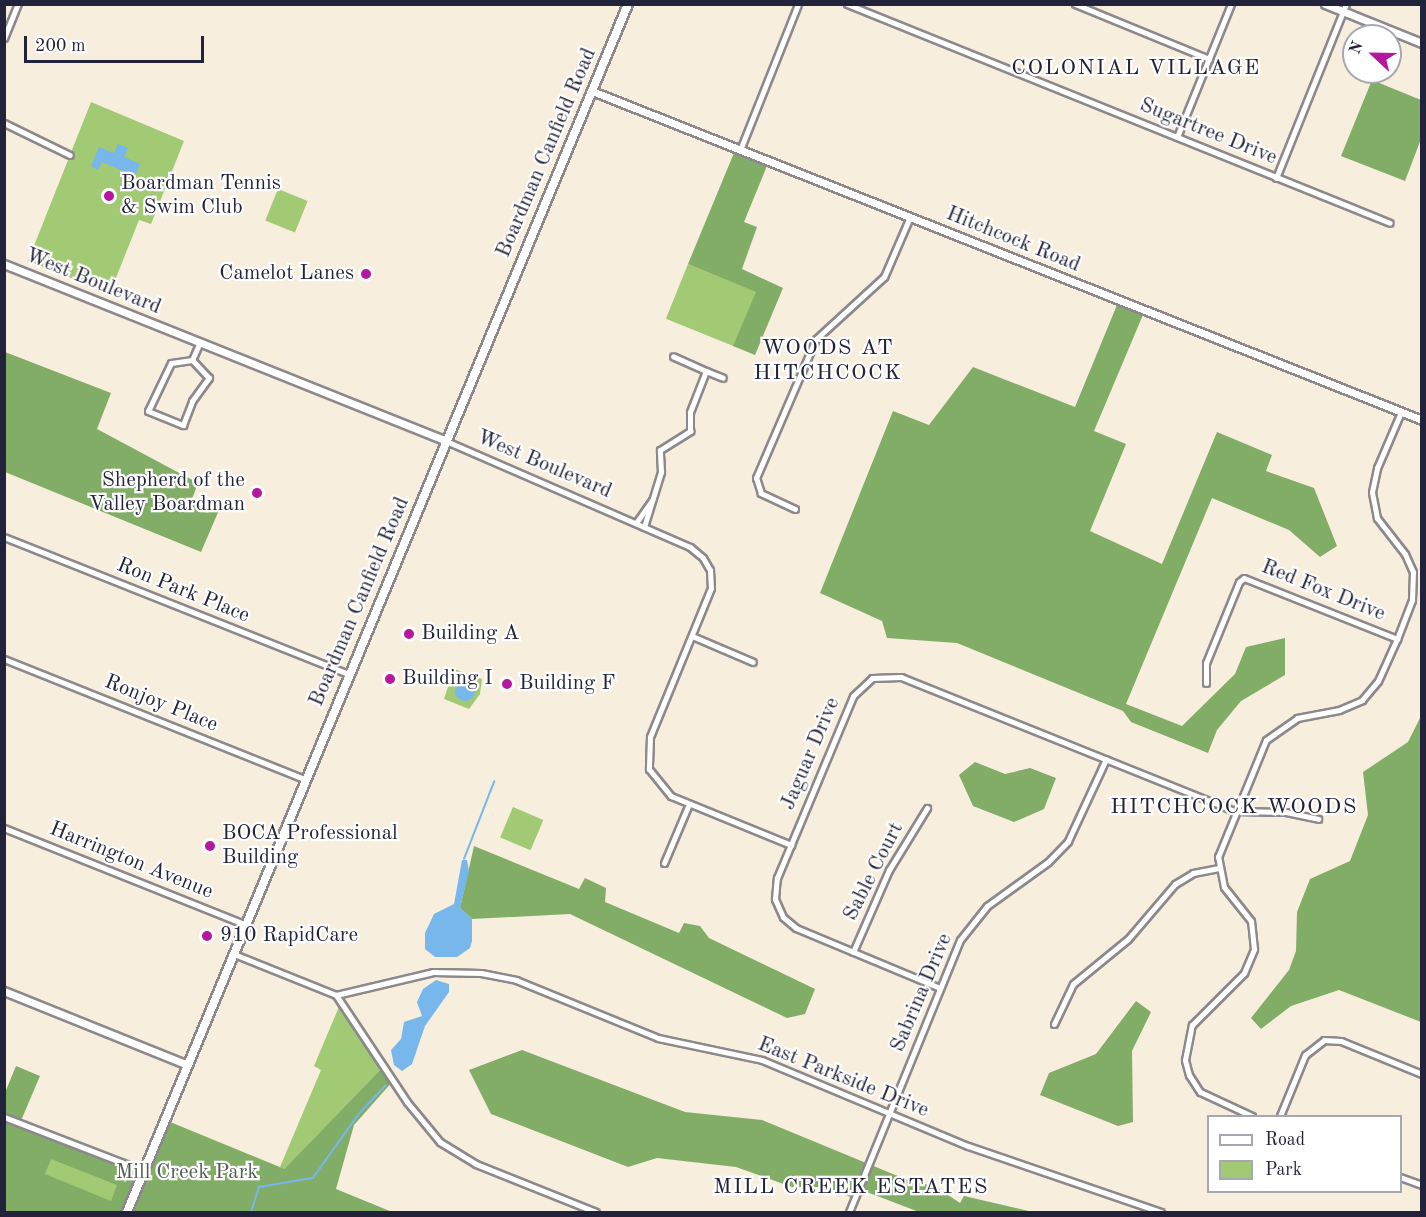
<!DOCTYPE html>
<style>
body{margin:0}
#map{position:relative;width:1426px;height:1217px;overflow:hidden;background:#f7eedd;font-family:"Old Standard TT",serif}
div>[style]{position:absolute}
.green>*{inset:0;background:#a2c974;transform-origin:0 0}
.forest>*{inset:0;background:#81ad66}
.water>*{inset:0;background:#77b7eb}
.round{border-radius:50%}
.stream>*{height:1.5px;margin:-0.75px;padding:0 0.75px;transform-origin:0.75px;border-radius:0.75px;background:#77b7eb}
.roads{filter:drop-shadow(2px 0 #8c888c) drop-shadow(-2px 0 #8c888c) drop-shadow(0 2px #8c888c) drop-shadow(0 -2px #8c888c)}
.minor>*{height:5px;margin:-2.5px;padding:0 2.5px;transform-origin:2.5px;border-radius:2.5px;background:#fff}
.tertiary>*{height:7px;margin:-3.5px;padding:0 3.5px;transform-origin:3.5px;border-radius:3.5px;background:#fff}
.primary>*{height:8px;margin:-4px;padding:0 4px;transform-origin:4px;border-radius:4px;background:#fff}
.dots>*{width:16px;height:16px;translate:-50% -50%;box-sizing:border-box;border:3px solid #fff;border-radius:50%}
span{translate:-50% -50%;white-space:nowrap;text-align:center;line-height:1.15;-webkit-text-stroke:4.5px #fff;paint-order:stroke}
.street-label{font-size:21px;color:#22223b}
.poi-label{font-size:21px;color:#22223b}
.left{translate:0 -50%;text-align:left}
.right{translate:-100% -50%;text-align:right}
.park-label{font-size:21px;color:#4f5c4f}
.neighbourhood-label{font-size:22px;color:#22223b;letter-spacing:1.5px}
.frame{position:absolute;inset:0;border:6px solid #22223b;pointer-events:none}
.legend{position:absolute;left:1207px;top:1115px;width:195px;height:78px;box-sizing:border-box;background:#fff;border:2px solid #a7a7b1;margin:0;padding:8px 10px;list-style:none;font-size:18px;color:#22223b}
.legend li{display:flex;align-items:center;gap:12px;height:30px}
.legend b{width:30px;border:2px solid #a7a7b1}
.north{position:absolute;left:1342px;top:24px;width:60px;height:60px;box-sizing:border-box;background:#fff;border:2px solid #a7a7b1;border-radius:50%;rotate:292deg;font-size:16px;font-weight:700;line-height:24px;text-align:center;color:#22223b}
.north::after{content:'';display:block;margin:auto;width:21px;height:27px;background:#b5179e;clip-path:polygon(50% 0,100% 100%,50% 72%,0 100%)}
.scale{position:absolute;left:24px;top:36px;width:180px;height:27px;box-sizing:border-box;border:3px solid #22223b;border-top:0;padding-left:8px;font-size:18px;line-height:21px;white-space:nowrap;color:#22223b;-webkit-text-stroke:4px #fff;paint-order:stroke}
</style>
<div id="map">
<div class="green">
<i style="clip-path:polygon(91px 102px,184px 141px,151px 224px,139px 220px,110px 293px,28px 261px)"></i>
<i style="left:278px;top:189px;width:32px;height:34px;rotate:22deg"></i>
<i style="left:688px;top:264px;width:74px;height:59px;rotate:22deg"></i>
<i style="clip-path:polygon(454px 669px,482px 679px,480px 694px,469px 709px,444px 699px)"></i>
<i style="left:513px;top:807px;width:33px;height:33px;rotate:23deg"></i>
<i style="clip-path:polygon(341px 1002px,384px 1066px,284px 1169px,392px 1212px,5px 1212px,4px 1117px,143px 1171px,165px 1120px,280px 1167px,321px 1070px,314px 1066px)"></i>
</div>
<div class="forest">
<i style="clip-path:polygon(1372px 80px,1421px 100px,1421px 139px,1405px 181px,1341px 156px)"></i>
<i style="clip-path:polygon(736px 148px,769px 161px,744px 222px,757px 227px,742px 269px,783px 288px,755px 355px,733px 346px,756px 292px,688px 264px)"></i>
<i style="clip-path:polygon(1119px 300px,1145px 310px,1094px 431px,1126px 444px,1090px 531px,1162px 564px,1217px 432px,1272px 455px,1266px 471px,1314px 488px,1337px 546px,1320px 557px,1289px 530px,1212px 498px,1126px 704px,1182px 726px,1235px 674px,1246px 647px,1285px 638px,1285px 675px,1241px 701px,1217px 730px,1208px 753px,1131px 722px,1123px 711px,957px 643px,887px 638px,882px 621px,820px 593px,893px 411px,929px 425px,973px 367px,1075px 407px)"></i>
<i style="clip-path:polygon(5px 352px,111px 393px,97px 429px,198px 483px,192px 499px,219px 510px,201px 552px,5px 472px)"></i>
<i style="clip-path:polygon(1421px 716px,1421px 1022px,1339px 990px,1291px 1006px,1261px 1029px,1251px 1018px,1289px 970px,1296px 951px,1297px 912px,1310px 879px,1350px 861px,1368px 815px,1363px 772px,1408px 742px)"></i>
<i style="clip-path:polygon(975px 762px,1005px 774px,1030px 768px,1056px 778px,1044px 809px,1014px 822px,973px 806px,959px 775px)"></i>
<i style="clip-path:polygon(474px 846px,579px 889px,585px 878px,606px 888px,605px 902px,679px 933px,684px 923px,700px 926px,709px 938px,815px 989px,805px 1014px,787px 1018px,570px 914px,472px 919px,460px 908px)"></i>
<i style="clip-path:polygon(1136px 1001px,1151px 1012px,1132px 1051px,1133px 1122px,1118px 1126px,1040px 1095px,1049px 1073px,1096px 1054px)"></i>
<i style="clip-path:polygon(522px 1050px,685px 1112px,762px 1120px,905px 1179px,936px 1187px,960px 1203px,964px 1196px,1033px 1212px,919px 1212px,859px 1189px,855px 1199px,826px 1187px,792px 1187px,736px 1167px,657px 1158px,628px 1167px,491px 1114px,469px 1070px)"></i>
<i style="clip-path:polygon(evenodd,16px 1066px,40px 1076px,20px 1123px,143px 1171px,165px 1120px,284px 1169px,384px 1066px,393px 1081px,354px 1125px,336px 1189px,392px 1212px,5px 1212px,4px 1095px,16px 1066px,51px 1159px,117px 1185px,111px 1201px,45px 1174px,51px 1159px)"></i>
</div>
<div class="water">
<i style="clip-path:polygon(118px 144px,128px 148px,124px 157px,140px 164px,135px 176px,102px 162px,98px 170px,91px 166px,99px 147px,114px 153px)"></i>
<i class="round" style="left:455px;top:681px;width:20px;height:20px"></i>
<i style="clip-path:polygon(462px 860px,467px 860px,469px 871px,460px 908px,472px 919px,472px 941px,470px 948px,457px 957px,435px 957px,425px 949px,425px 933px,434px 914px,454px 904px)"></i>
<i style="clip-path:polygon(436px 980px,449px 984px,449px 992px,425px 1026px,412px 1064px,402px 1071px,394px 1065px,391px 1050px,401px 1039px,404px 1022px,422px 1016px,417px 1002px,423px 989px)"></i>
</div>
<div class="stream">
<i style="left:464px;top:859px;width:83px;rotate:-68.7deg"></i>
<i style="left:251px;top:1212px;width:26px;rotate:-72deg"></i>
<i style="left:259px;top:1187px;width:55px;rotate:-9.5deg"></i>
<i style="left:313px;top:1178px;width:77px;rotate:-54.5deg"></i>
<i style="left:358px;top:1115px;width:40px;rotate:-47deg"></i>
</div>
<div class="roads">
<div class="minor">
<i style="left:847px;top:4px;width:585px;rotate:21.96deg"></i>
<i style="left:1075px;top:4px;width:145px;rotate:22.3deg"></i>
<i style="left:4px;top:38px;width:37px;rotate:-68deg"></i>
<i style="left:4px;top:123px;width:73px;rotate:25.9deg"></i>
<i style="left:1177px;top:137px;width:144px;rotate:-67.9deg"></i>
<i style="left:740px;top:150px;width:157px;rotate:-68.3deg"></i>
<i style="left:1276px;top:178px;width:188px;rotate:-68.1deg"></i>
<i style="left:192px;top:360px;width:21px;rotate:172deg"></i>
<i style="left:171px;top:363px;width:53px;rotate:115.6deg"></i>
<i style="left:148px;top:411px;width:38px;rotate:22deg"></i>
<i style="left:183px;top:425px;width:26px;rotate:-69deg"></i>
<i style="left:192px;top:401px;width:29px;rotate:-54deg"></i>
<i style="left:209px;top:378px;width:25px;rotate:-133deg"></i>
<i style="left:192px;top:360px;width:20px;rotate:-66deg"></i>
<i style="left:706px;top:371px;width:18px;rotate:22deg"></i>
<i style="left:446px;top:441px;width:266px;rotate:23.5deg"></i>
<i style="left:690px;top:547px;width:17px;rotate:40deg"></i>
<i style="left:703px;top:558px;width:14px;rotate:60deg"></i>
<i style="left:710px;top:570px;width:18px;rotate:87deg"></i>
<i style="left:711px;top:588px;width:161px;rotate:112.3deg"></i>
<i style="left:650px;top:737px;width:32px;rotate:92deg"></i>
<i style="left:649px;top:769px;width:35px;rotate:51deg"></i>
<i style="left:671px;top:796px;width:130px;rotate:22.2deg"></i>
<i style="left:795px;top:509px;width:38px;rotate:-155deg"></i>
<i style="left:761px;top:493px;width:16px;rotate:-108deg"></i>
<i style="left:756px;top:478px;width:151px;rotate:-66.7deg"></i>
<i style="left:816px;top:339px;width:92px;rotate:-42.4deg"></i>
<i style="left:884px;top:277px;width:65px;rotate:-66.6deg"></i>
<i style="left:636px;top:523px;width:28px;rotate:-55deg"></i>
<i style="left:644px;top:527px;width:58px;rotate:-72.8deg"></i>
<i style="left:661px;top:472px;width:22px;rotate:-93deg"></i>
<i style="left:660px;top:450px;width:36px;rotate:-32deg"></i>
<i style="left:690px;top:431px;width:19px;rotate:-90deg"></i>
<i style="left:690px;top:412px;width:44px;rotate:-68.7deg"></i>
<i style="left:706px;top:371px;width:36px;rotate:-156deg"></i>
<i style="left:4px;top:537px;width:373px;rotate:21.7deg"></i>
<i style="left:692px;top:636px;width:66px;rotate:23.1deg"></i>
<i style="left:4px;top:659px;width:325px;rotate:21.8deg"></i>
<i style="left:1206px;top:683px;width:20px;rotate:-90deg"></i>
<i style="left:1206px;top:663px;width:87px;rotate:-67.8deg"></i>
<i style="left:1239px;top:582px;width:6px;rotate:-39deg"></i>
<i style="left:1244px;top:578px;width:165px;rotate:21.7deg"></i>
<i style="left:4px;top:828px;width:261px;rotate:21.8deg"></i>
<i style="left:664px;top:863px;width:64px;rotate:-67deg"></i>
<i style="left:853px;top:952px;width:90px;rotate:-66.3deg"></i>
<i style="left:889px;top:870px;width:73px;rotate:-58.5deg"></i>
<i style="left:234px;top:954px;width:110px;rotate:21.9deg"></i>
<i style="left:940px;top:988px;width:156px;rotate:-157.4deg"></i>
<i style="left:796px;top:928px;width:17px;rotate:-140deg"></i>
<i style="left:783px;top:917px;width:20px;rotate:-114deg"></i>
<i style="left:775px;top:899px;width:21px;rotate:-85deg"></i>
<i style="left:777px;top:878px;width:197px;rotate:-67.3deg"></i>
<i style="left:853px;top:696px;width:26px;rotate:-43deg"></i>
<i style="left:872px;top:678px;width:29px;rotate:-2deg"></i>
<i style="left:901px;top:677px;width:360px;rotate:21.9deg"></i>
<i style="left:1235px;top:811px;width:51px;rotate:1.1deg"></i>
<i style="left:1286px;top:812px;width:33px;rotate:12deg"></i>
<i style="left:336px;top:995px;width:100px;rotate:-13.3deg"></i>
<i style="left:433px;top:972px;width:48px;rotate:1.2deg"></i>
<i style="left:481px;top:973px;width:36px;rotate:11deg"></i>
<i style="left:516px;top:980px;width:153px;rotate:22.2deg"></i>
<i style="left:658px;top:1038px;width:106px;rotate:11.9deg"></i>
<i style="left:762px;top:1060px;width:223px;rotate:22.7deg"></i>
<i style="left:968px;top:1146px;width:204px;rotate:18.9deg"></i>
<i style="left:336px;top:995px;width:128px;rotate:56.4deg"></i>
<i style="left:407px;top:1102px;width:52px;rotate:50.5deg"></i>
<i style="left:440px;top:1142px;width:42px;rotate:31.4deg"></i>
<i style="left:476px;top:1164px;width:129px;rotate:21.8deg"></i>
<i style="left:1054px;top:1024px;width:44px;rotate:-64.6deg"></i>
<i style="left:1073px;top:984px;width:71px;rotate:-39.3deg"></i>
<i style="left:1128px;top:939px;width:72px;rotate:-49.5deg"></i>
<i style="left:1175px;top:884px;width:21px;rotate:-31deg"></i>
<i style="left:1193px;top:873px;width:25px;rotate:-11deg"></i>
<i style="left:1252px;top:1116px;width:57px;rotate:-155.2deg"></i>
<i style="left:1200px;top:1092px;width:20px;rotate:-123deg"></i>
<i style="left:1189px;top:1075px;width:16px;rotate:-105deg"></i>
<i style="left:1185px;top:1060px;width:36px;rotate:-79deg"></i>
<i style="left:1192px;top:1025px;width:74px;rotate:-45deg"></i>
<i style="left:1244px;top:973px;width:26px;rotate:-67deg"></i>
<i style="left:1254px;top:949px;width:28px;rotate:-96deg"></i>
<i style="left:1251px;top:921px;width:43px;rotate:-128.5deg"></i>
<i style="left:1224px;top:887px;width:31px;rotate:-101deg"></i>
<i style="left:1218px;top:857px;width:126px;rotate:-67.7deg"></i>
<i style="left:1266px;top:740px;width:38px;rotate:-35deg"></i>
<i style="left:1297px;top:718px;width:43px;rotate:-10.8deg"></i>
<i style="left:1339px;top:710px;width:25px;rotate:-23deg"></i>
<i style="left:1362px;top:700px;width:25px;rotate:-50deg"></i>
<i style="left:1378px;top:681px;width:46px;rotate:-65.7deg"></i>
<i style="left:1397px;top:639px;width:42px;rotate:-69deg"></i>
<i style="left:1412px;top:600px;width:28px;rotate:-88deg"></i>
<i style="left:1413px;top:572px;width:20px;rotate:-114deg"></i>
<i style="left:1405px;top:554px;width:46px;rotate:-127.9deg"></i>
<i style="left:1377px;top:518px;width:26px;rotate:-101deg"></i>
<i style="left:1372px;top:492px;width:25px;rotate:-78deg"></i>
<i style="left:1377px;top:468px;width:61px;rotate:-66.8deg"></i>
<i style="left:1280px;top:1116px;width:66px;rotate:-67.7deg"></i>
<i style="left:1305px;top:1055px;width:24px;rotate:-38deg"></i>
<i style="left:1324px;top:1040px;width:17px;rotate:3deg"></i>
<i style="left:1341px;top:1041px;width:87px;rotate:22.2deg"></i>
<i style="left:4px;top:1117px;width:150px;rotate:21.1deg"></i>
<i style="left:1400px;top:1177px;width:23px;rotate:20deg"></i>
<i style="left:849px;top:1212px;width:294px;rotate:-67.8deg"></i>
<i style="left:960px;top:940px;width:43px;rotate:-51.5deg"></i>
<i style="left:987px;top:906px;width:75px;rotate:-35.8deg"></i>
<i style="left:1048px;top:862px;width:29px;rotate:-46deg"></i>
<i style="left:1068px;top:841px;width:90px;rotate:-65.1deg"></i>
</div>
<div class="tertiary">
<i style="left:1325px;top:4px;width:105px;rotate:21.9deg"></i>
<i style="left:592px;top:91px;width:893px;rotate:21.62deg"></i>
<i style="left:4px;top:264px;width:476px;rotate:21.8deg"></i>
<i style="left:4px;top:991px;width:198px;rotate:21.9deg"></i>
</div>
<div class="primary">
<i style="left:127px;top:1212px;width:1308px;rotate:-67.47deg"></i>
</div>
</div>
<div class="dots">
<i style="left:109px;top:196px;background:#b5179e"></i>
<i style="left:366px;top:274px;background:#b5179e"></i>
<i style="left:257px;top:493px;background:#b5179e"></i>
<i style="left:409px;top:634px;background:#b5179e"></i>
<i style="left:390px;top:679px;background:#b5179e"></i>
<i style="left:507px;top:684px;background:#b5179e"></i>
<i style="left:210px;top:846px;background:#b5179e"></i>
<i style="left:207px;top:936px;background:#b5179e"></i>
</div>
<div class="street-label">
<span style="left:1208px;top:132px;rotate:22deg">Sugartree Drive</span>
<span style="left:547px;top:153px;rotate:-67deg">Boardman Canfield Road</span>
<span style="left:1013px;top:240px;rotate:22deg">Hitchcock Road</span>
<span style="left:93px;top:282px;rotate:22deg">West Boulevard</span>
<span style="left:544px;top:465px;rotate:23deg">West Boulevard</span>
<span style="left:183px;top:591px;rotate:22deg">Ron Park Place</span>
<span style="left:1323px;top:591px;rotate:22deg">Red Fox Drive</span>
<span style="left:360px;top:602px;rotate:-67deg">Boardman Canfield Road</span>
<span style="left:161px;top:704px;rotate:22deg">Ronjoy Place</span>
<span style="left:811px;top:754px;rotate:-67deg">Jaguar Drive</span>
<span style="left:131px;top:861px;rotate:22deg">Harrington Avenue</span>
<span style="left:874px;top:872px;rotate:-63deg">Sable Court</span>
<span style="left:922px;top:993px;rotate:-67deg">Sabrina Drive</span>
<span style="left:843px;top:1078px;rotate:22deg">East Parkside Drive</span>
</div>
<div class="poi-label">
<span class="left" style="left:121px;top:196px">Boardman Tennis<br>&amp; Swim Club</span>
<span class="right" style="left:354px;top:274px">Camelot Lanes</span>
<span class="right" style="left:245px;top:493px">Shepherd of the<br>Valley Boardman</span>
<span class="left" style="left:421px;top:634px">Building A</span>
<span class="left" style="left:402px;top:679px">Building I</span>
<span class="left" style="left:519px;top:684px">Building F</span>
<span class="left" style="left:222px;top:846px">BOCA Professional<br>Building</span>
<span class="left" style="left:220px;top:936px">910 RapidCare</span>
</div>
<div class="park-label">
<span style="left:187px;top:1173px">Mill Creek Park</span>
</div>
<div class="neighbourhood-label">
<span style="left:1136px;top:69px">COLONIAL VILLAGE</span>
<span style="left:828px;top:361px">WOODS AT<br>HITCHCOCK</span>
<span style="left:1234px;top:808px">HITCHCOCK WOODS</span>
<span style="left:851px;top:1188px">MILL CREEK ESTATES</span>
</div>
<div class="frame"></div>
<ul class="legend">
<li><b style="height:8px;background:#fff"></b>Road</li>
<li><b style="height:16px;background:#a2c974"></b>Park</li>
</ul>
<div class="north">N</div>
<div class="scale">200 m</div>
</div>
